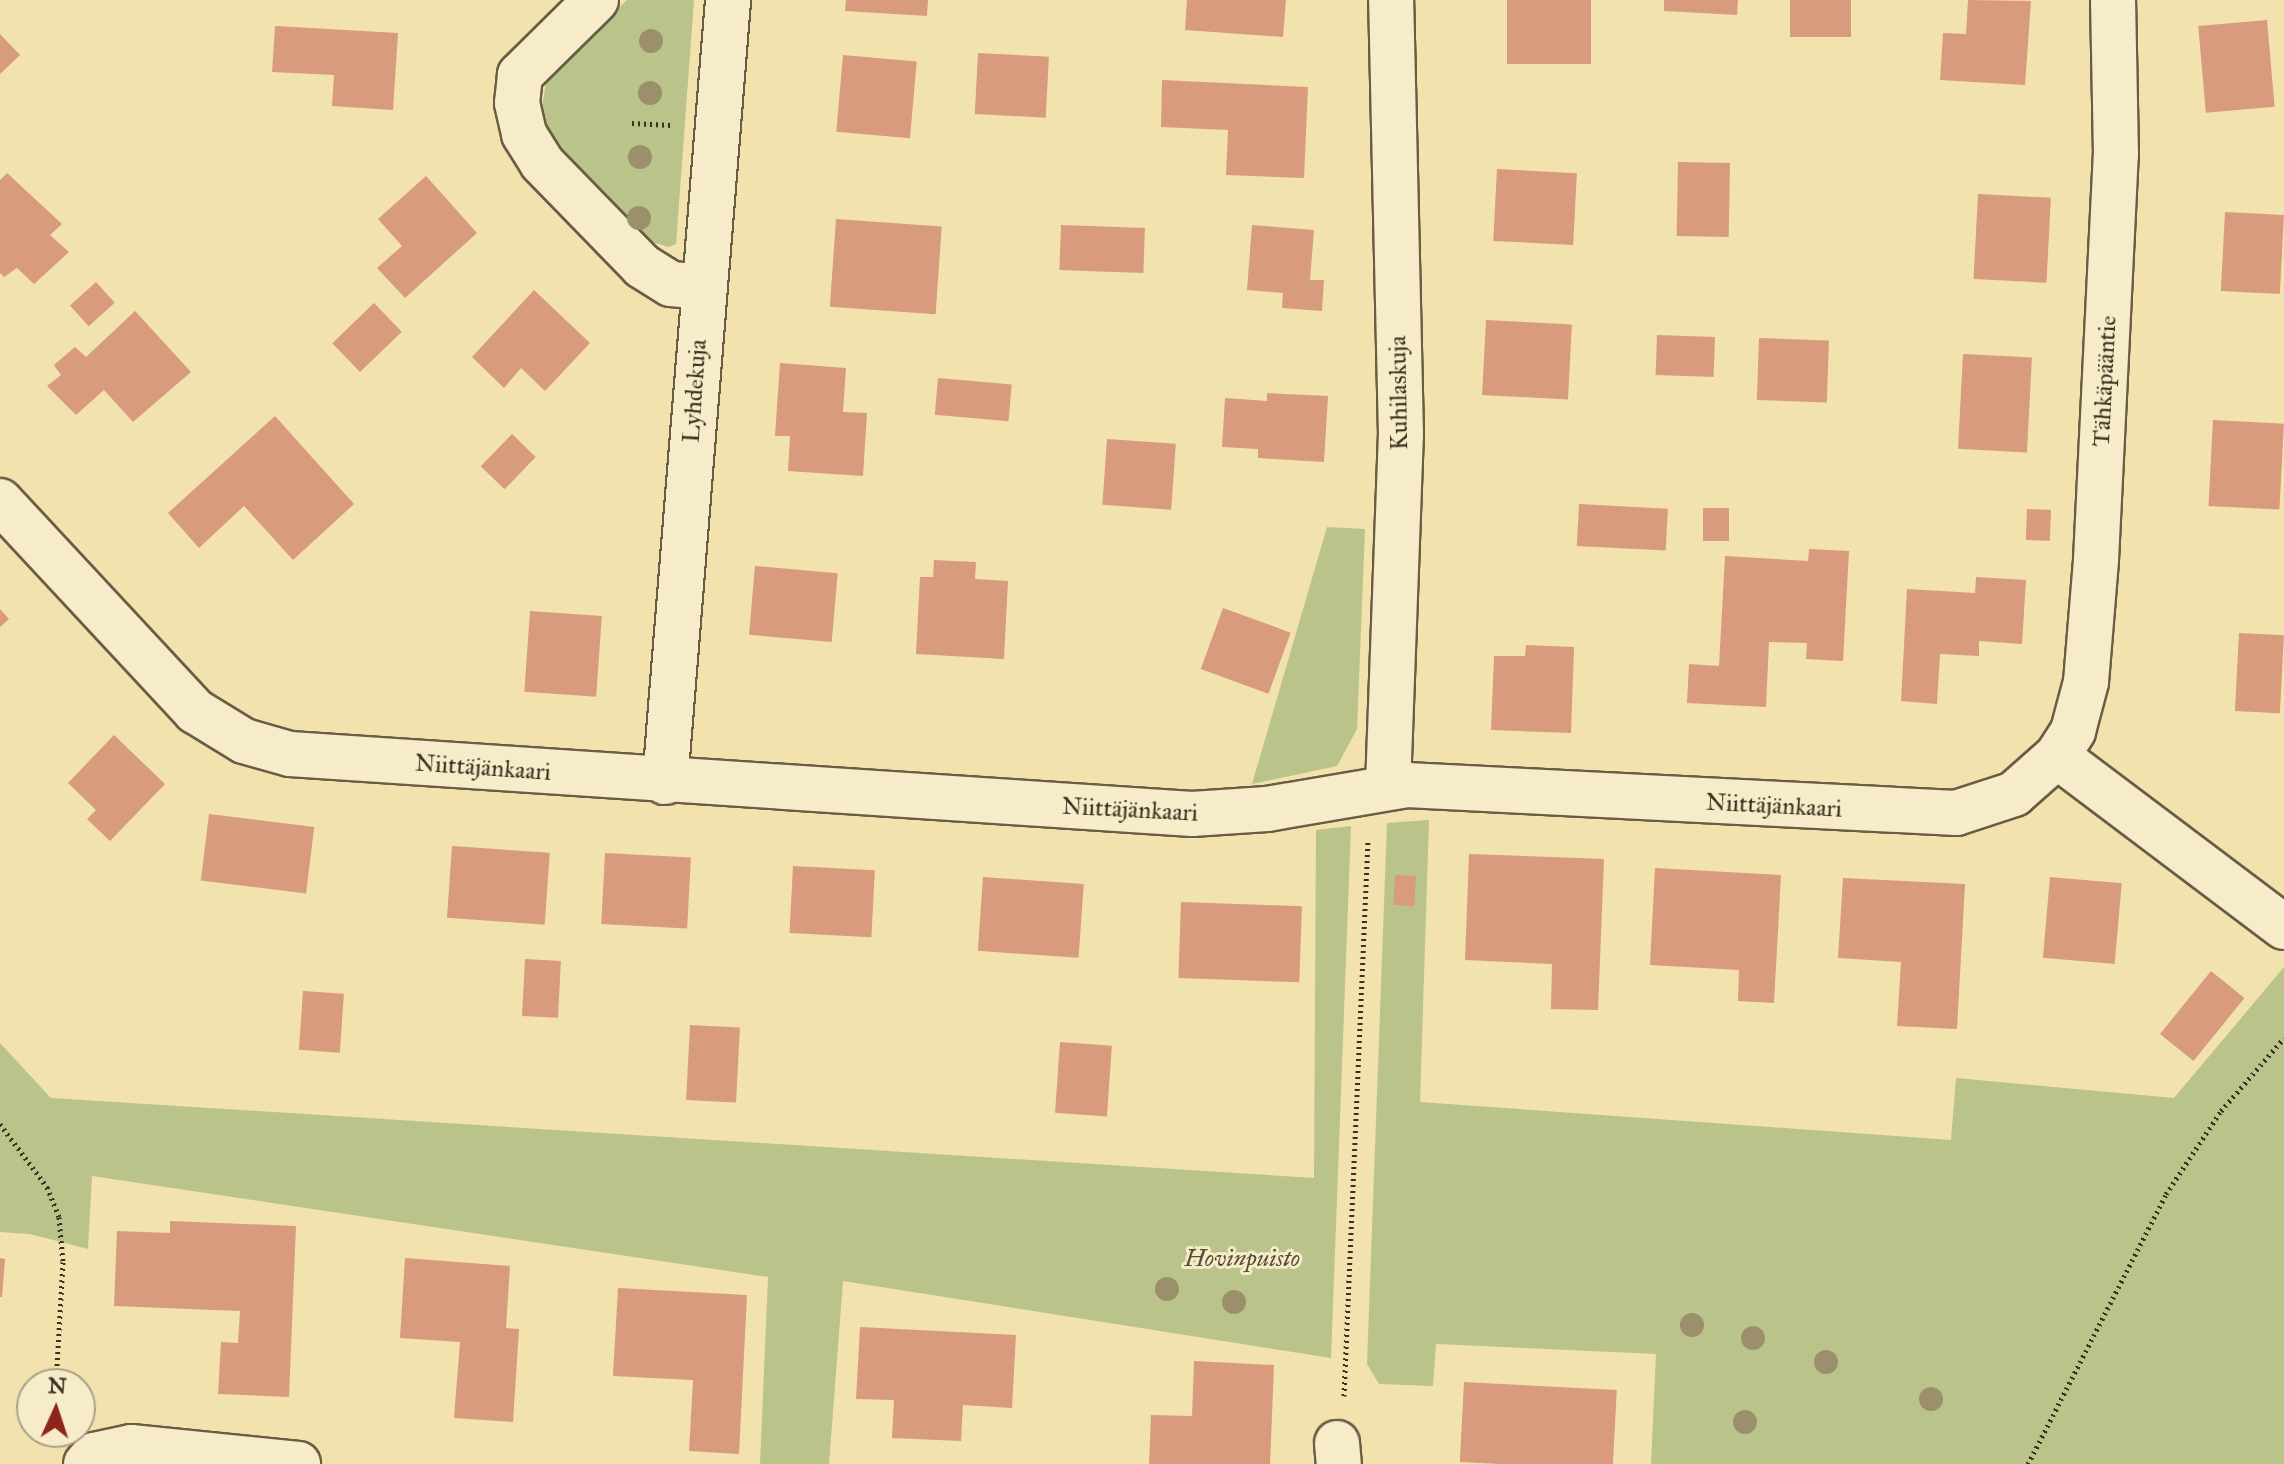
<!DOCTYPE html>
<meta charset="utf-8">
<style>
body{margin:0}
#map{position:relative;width:2284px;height:1464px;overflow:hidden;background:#f1e2ae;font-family:"IM FELL Great Primer",serif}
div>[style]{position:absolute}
.green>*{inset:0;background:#bac38a}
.building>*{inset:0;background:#d99b7d;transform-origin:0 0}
.path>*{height:5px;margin-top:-2.5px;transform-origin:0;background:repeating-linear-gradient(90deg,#3e2f21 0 2px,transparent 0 6px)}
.roads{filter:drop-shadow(2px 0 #6b5c44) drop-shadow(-2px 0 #6b5c44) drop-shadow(0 2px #6b5c44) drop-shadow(0 -2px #6b5c44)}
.street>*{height:44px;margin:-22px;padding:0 22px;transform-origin:22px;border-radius:22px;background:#f6ecca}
.trees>*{width:24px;height:24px;margin:-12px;border-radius:50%;background:#9c906c}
span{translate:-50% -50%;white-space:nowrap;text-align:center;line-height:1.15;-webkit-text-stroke:6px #f6ecca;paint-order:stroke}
.street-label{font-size:24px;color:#3e2f21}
.park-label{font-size:24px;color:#574d36;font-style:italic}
.north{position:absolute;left:16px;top:1368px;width:80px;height:80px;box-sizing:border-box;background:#f6ecca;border:2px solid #aca086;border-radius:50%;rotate:3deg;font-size:22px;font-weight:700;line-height:32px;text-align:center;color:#3e2f21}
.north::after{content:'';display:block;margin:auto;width:28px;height:36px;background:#8f2418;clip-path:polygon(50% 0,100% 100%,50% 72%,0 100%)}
</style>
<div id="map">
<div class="green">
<i style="clip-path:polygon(627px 0,694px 0,676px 244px,669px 247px,651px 242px,555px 144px,541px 113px,546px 82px,556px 68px)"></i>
<i style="clip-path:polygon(1327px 527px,1365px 529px,1357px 729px,1337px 766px,1252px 784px)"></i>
<i style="clip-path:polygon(1429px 820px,1420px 1102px,1951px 1140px,1956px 1078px,2174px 1098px,2284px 967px,2284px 1464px,1651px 1464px,1656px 1354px,1436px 1344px,1433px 1386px,1379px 1384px,1367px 1364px,1387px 823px)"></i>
<i style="clip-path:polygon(1351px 826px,1331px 1358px,843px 1281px,829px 1464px,760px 1464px,768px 1277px,92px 1176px,88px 1249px,30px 1234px,0 1232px,0 1043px,51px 1098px,1314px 1178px,1316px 830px)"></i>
</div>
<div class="building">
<i style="clip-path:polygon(846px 0,928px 0,927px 16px,845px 11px)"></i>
<i style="clip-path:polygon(1187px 0,1286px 0,1283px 37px,1185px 30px)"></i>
<i style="left:1507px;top:0;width:84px;height:64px"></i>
<i style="clip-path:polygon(1664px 0,1738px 0,1737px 15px,1664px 11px)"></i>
<i style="left:1790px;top:0;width:61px;height:37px"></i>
<i style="clip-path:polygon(1968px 0,2031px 1px,2025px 85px,1940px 80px,1943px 33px,1966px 34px)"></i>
<i style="left:2267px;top:20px;width:87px;height:69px;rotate:85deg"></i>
<i style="clip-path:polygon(275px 26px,398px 33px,393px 110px,332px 106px,334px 75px,272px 72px)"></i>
<i style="clip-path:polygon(0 34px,20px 55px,0 74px)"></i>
<i style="left:978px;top:53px;width:71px;height:61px;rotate:3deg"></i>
<i style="left:843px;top:55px;width:74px;height:77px;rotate:5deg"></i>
<i style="clip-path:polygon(1162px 80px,1308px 87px,1304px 178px,1226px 175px,1228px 130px,1161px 127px)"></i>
<i style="left:1678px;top:162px;width:52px;height:74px;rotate:1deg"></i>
<i style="left:1497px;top:169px;width:80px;height:72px;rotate:3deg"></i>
<i style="clip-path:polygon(7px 173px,62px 224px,50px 235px,69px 252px,34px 284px,17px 268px,4px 277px,0 273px,0 180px)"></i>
<i style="clip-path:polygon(426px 176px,477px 233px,405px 298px,377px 268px,402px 246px,378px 219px)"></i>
<i style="left:1978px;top:194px;width:73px;height:85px;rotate:3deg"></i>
<i style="left:2225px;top:212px;width:59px;height:79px;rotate:3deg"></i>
<i style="left:836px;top:219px;width:106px;height:88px;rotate:4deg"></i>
<i style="left:1061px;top:225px;width:84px;height:45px;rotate:2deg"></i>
<i style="clip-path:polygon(1252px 225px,1314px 230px,1310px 280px,1324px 280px,1322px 311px,1282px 308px,1283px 293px,1247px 290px)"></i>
<i style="left:96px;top:282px;width:28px;height:35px;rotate:48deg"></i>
<i style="clip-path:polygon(534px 290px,590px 343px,545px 391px,521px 368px,504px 388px,472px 357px)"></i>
<i style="left:374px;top:303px;width:40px;height:58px;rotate:46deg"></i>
<i style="clip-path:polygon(135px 311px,191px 372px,133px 422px,104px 390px,76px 415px,47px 386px,61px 375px,54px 365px,75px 347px,86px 357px)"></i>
<i style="left:1486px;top:320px;width:86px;height:75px;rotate:3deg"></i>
<i style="left:1657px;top:335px;width:58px;height:40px;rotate:2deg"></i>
<i style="left:1759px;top:338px;width:70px;height:62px;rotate:2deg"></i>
<i style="left:1963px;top:354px;width:69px;height:95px;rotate:3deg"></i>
<i style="clip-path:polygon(780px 363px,846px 368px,843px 412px,867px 413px,863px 476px,788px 471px,790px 436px,775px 436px)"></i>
<i style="left:938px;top:378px;width:74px;height:37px;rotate:5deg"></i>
<i style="clip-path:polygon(1267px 393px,1328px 396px,1324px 462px,1258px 458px,1258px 449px,1222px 447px,1225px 398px,1267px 401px)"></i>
<i style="clip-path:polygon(275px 416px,354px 504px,293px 560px,244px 506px,199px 548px,168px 513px)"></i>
<i style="left:2213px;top:420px;width:71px;height:86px;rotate:3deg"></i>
<i style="left:512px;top:434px;width:33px;height:45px;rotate:44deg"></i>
<i style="left:1107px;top:439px;width:69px;height:66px;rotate:4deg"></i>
<i style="left:1579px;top:504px;width:89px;height:42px;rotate:3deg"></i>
<i style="left:1703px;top:508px;width:26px;height:33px"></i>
<i style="left:2027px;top:509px;width:24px;height:31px;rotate:2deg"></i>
<i style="clip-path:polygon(1809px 549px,1849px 551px,1843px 661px,1806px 659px,1807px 643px,1769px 642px,1766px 707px,1687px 703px,1689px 664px,1719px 666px,1725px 556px,1808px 561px)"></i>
<i style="clip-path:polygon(934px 560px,976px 562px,975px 579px,1008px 581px,1004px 659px,916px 654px,920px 577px,933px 577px)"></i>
<i style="left:755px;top:566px;width:83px;height:69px;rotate:5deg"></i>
<i style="clip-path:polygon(1976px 577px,2026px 580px,2022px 644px,1979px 641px,1979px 656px,1940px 654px,1937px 704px,1901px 701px,1907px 589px,1975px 593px)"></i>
<i style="left:1223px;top:608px;width:72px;height:65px;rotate:20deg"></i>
<i style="clip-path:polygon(0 609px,9px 619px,0 627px)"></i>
<i style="left:530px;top:611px;width:72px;height:81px;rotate:4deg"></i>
<i style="left:2239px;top:633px;width:45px;height:78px;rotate:3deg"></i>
<i style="clip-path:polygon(1526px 645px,1574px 647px,1571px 733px,1491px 730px,1494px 656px,1525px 656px)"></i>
<i style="clip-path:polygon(114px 735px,165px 784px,110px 841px,87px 819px,96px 810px,68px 783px)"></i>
<i style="left:209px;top:814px;width:106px;height:67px;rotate:7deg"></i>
<i style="left:452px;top:846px;width:98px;height:72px;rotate:4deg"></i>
<i style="left:605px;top:853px;width:86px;height:71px;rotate:3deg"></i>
<i style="clip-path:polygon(1469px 854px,1604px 859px,1598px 1010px,1551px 1009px,1552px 964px,1465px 960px)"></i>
<i style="left:793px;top:866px;width:82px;height:67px;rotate:3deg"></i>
<i style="clip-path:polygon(1655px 868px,1781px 875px,1774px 1003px,1738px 1001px,1739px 970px,1650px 965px)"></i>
<i style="left:1395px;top:875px;width:21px;height:30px;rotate:3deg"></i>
<i style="left:983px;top:877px;width:101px;height:74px;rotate:4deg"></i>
<i style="left:2050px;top:877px;width:72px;height:81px;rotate:5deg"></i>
<i style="clip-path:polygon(1843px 878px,1965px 884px,1957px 1029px,1897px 1026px,1901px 962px,1838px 958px)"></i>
<i style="left:1181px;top:902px;width:121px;height:76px;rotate:2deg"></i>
<i style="left:525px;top:959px;width:36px;height:57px;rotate:3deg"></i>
<i style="left:2211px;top:971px;width:43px;height:81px;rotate:39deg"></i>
<i style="left:303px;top:991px;width:41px;height:59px;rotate:4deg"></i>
<i style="left:690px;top:1025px;width:50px;height:75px;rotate:3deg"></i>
<i style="left:1060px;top:1042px;width:52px;height:71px;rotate:4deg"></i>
<i style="clip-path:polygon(170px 1221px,296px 1226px,289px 1397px,218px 1394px,221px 1342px,238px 1343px,240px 1311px,114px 1306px,117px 1231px,170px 1233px)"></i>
<i style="clip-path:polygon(0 1258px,5px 1259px,2px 1297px,0 1297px)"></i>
<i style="clip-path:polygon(405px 1258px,510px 1266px,506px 1328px,519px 1329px,513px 1422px,454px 1418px,460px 1342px,400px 1338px)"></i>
<i style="clip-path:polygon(618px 1288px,747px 1295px,739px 1454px,689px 1451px,693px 1380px,613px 1376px)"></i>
<i style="clip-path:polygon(860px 1327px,1016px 1335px,1012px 1408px,963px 1405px,961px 1441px,892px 1438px,894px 1400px,856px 1399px)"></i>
<i style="clip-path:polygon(1194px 1361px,1274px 1365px,1270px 1464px,1149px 1464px,1151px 1415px,1192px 1416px)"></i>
<i style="left:1464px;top:1382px;width:153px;height:80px;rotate:3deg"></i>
</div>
<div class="path">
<i style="left:632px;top:123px;width:39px;rotate:3deg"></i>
<i style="left:0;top:1124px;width:79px;rotate:53.3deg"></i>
<i style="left:47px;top:1187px;width:32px;rotate:68deg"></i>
<i style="left:59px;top:1217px;width:45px;rotate:84.9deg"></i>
<i style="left:63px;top:1262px;width:122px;rotate:93.3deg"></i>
<i style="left:1344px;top:1396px;width:558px;rotate:-87.53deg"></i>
<i style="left:2028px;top:1464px;width:303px;rotate:-62.9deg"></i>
<i style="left:2166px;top:1194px;width:100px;rotate:-56.5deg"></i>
<i style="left:2221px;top:1111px;width:96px;rotate:-49.2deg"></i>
</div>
<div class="roads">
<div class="street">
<i style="left:596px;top:0;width:107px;rotate:135.4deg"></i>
<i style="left:520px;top:75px;width:28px;rotate:96deg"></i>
<i style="left:517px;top:103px;width:32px;rotate:77deg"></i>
<i style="left:524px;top:134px;width:34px;rotate:58deg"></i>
<i style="left:542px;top:163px;width:144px;rotate:45.8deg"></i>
<i style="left:642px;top:266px;width:34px;rotate:32deg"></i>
<i style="left:671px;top:284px;width:32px;rotate:5deg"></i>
<i style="left:0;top:501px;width:287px;rotate:47.1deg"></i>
<i style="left:195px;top:711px;width:57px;rotate:31.5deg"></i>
<i style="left:244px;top:741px;width:48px;rotate:15.8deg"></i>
<i style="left:290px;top:754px;width:904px;rotate:3.81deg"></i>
<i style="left:1192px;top:814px;width:75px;rotate:-3.8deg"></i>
<i style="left:1267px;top:809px;width:142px;rotate:-9.7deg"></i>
<i style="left:1407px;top:785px;width:550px;rotate:2.92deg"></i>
<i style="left:1956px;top:813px;width:61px;rotate:-18.1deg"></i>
<i style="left:2014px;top:794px;width:57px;rotate:-41.5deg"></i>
<i style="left:2057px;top:756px;width:284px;rotate:37deg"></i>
<i style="left:2057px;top:756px;width:30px;rotate:-57deg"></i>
<i style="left:2073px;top:731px;width:51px;rotate:-75.1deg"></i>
<i style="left:2086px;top:682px;width:122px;rotate:-85.3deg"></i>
<i style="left:2096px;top:560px;width:405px;rotate:-87.2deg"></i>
<i style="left:2116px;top:155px;width:155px;rotate:-91.1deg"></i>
<i style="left:665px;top:782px;width:785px;rotate:-85.39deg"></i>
<i style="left:1388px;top:787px;width:352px;rotate:-87.9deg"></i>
<i style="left:1401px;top:435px;width:435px;rotate:-91.3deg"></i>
<i style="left:1337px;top:1443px;width:21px;rotate:85deg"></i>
<i style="left:86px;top:1464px;width:12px;rotate:-48deg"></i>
<i style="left:94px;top:1455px;width:38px;rotate:-12deg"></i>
<i style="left:131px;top:1447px;width:168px;rotate:5.8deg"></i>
</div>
</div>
<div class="trees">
<i style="left:651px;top:41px"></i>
<i style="left:650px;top:93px"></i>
<i style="left:640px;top:157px"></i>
<i style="left:639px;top:218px"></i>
<i style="left:1167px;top:1289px"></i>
<i style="left:1234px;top:1302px"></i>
<i style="left:1692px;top:1325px"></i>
<i style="left:1753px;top:1338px"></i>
<i style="left:1826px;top:1362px"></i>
<i style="left:1931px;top:1399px"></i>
<i style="left:1745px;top:1422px"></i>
</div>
<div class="street-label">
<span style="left:2105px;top:381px;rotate:-87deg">Tähkäpääntie</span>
<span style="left:695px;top:391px;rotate:-86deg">Lyhdekuja</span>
<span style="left:1399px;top:393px;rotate:-91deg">Kuhilaskuja</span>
<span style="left:483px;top:768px;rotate:4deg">Niittäjänkaari</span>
<span style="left:1774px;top:806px;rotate:3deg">Niittäjänkaari</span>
<span style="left:1130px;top:810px;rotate:3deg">Niittäjänkaari</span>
</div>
<div class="park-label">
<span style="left:1242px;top:1259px">Hovinpuisto</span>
</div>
<div class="north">N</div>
</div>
